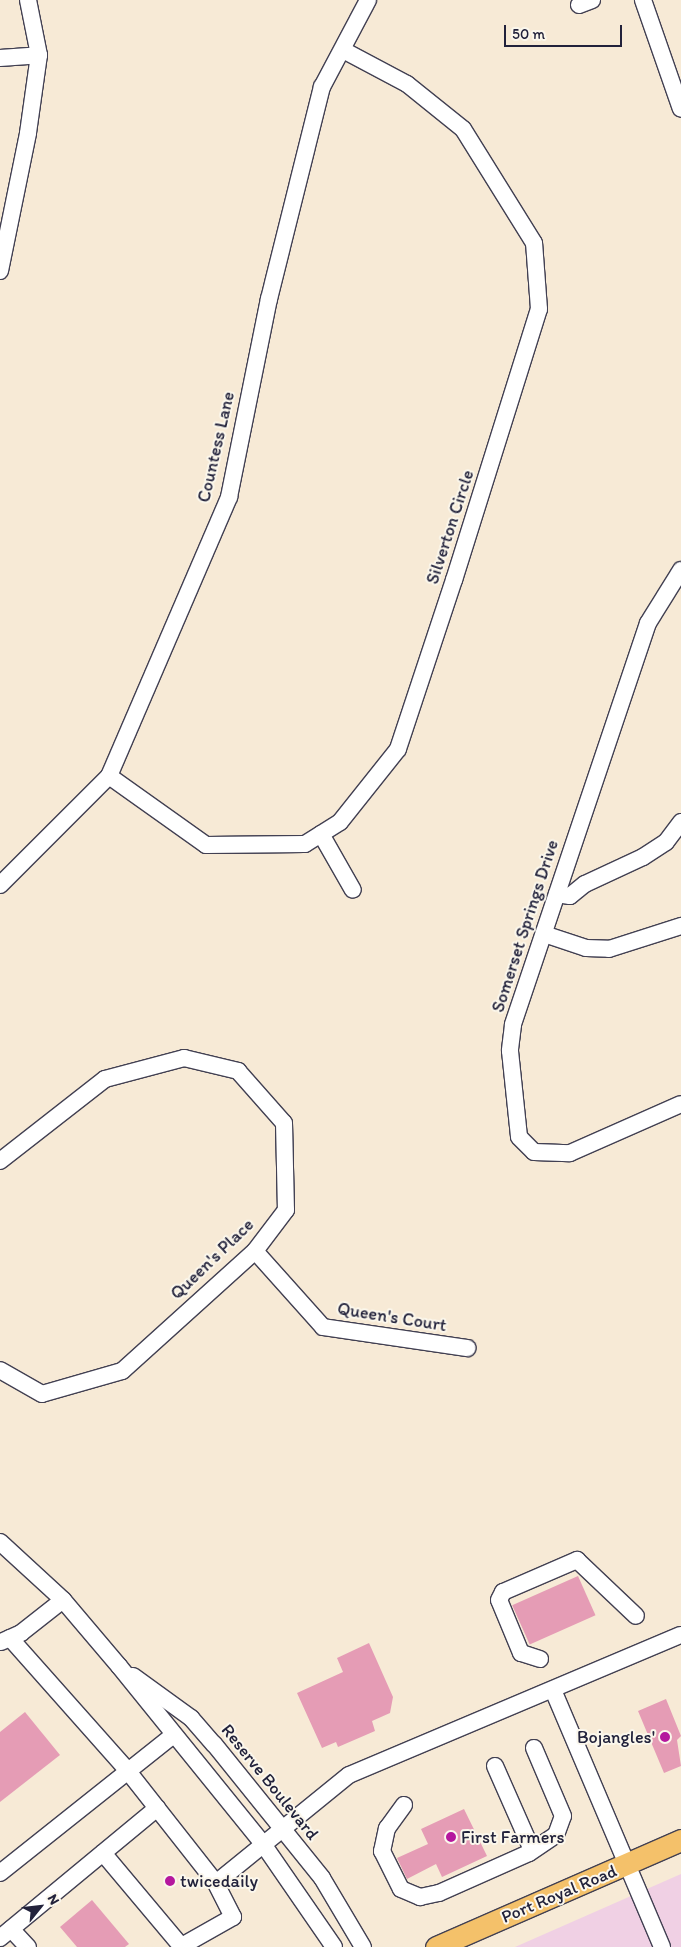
<!DOCTYPE html>
<style>
body{margin:0}
#map{position:relative;width:681px;height:1947px;overflow:hidden;background:#f7ead6;font-family:Itim,sans-serif}
div>[style]{position:absolute}
.built>*{inset:0;background:#f0d0e4}
.building>*{inset:0;background:#e59cb5;transform-origin:0 0}
.roads{filter:drop-shadow(1px 0 #424052) drop-shadow(-1px 0 #424052) drop-shadow(0 1px #424052) drop-shadow(0 -1px #424052)}
.minor>*{height:16px;margin:-8px;padding:0 8px;transform-origin:8px;border-radius:8px;background:#fff}
.major>*{height:21px;margin:-10.5px;padding:0 10.5px;transform-origin:10.5px;border-radius:10.5px;background:#f4c16a}
.dots>*{width:14px;height:14px;translate:-50% -50%;box-sizing:border-box;border:2px solid #fbf7ec;border-radius:50%}
span{translate:-50% -50%;white-space:nowrap;text-align:center;line-height:1.15;-webkit-text-stroke:4px #fbf7ec;paint-order:stroke}
.street-label{font-size:18px;color:#22223b}
.poi-label{font-size:18px;color:#22223b}
.right{translate:-100% -50%;text-align:right}
.left{translate:0 -50%;text-align:left}
.north{position:absolute;left:15px;top:1882px;width:50px;height:50px;-webkit-text-stroke:4px #fbf7ec;paint-order:stroke;rotate:61deg;font-size:14px;font-weight:700;line-height:20px;text-align:center;color:#22223b}
.north::after{content:'';display:block;margin:auto;width:18px;height:22px;background:#22223b;clip-path:polygon(50% 0,100% 100%,50% 72%,0 100%)}
.scale{position:absolute;left:504px;top:25px;width:118px;height:22px;box-sizing:border-box;border:2px solid #22223b;border-top:0;padding-left:6px;font-size:15px;line-height:18px;white-space:nowrap;color:#22223b;-webkit-text-stroke:4px #fbf7ec;paint-order:stroke}
</style>
<div id="map">
<div class="built">
<i style="clip-path:polygon(681px 1874px,681px 1947px,515px 1947px)"></i>
</div>
<div class="building">
<i style="left:578px;top:1576px;width:43px;height:72px;rotate:66deg"></i>
<i style="clip-path:polygon(369px 1643px,393px 1697px,390px 1713px,372px 1721px,375px 1731px,338px 1747px,336px 1742px,322px 1748px,297px 1693px,343px 1672px,337px 1658px)"></i>
<i style="clip-path:polygon(666px 1699px,681px 1736px,677px 1740px,681px 1766px,664px 1773px,638px 1711px)"></i>
<i style="clip-path:polygon(25px 1712px,60px 1755px,0 1802px,0 1732px)"></i>
<i style="clip-path:polygon(464px 1809px,487px 1856px,442px 1877px,436px 1864px,407px 1879px,397px 1858px,428px 1844px,421px 1829px)"></i>
<i style="clip-path:polygon(92px 1900px,129px 1944px,125px 1947px,77px 1947px,60px 1927px)"></i>
</div>
<div class="roads">
<div class="minor">
<i style="left:643px;top:0;width:115px;rotate:70.8deg"></i>
<i style="left:579px;top:5px;width:14px;rotate:-21deg"></i>
<i style="left:0;top:58px;width:39px;rotate:-4deg"></i>
<i style="left:0;top:271px;width:141px;rotate:-78.5deg"></i>
<i style="left:28px;top:133px;width:79px;rotate:-82deg"></i>
<i style="left:39px;top:55px;width:56px;rotate:-101.3deg"></i>
<i style="left:681px;top:570px;width:62px;rotate:121.9deg"></i>
<i style="left:648px;top:623px;width:424px;rotate:108.6deg"></i>
<i style="left:513px;top:1025px;width:26px;rotate:97deg"></i>
<i style="left:510px;top:1051px;width:86px;rotate:84deg"></i>
<i style="left:519px;top:1137px;width:21px;rotate:45deg"></i>
<i style="left:534px;top:1152px;width:36px;rotate:2deg"></i>
<i style="left:570px;top:1153px;width:121px;rotate:-23.8deg"></i>
<i style="left:109px;top:776px;width:119px;rotate:35.4deg"></i>
<i style="left:206px;top:845px;width:99px;rotate:-0.6deg"></i>
<i style="left:305px;top:844px;width:41px;rotate:-32.2deg"></i>
<i style="left:340px;top:822px;width:93px;rotate:-51.5deg"></i>
<i style="left:398px;top:749px;width:178px;rotate:-71.7deg"></i>
<i style="left:454px;top:580px;width:284px;rotate:-72.6deg"></i>
<i style="left:539px;top:309px;width:66px;rotate:-94.3deg"></i>
<i style="left:534px;top:243px;width:134px;rotate:-121.9deg"></i>
<i style="left:463px;top:129px;width:72px;rotate:-141.2deg"></i>
<i style="left:407px;top:84px;width:72px;rotate:-152deg"></i>
<i style="left:321px;top:834px;width:64px;rotate:60.3deg"></i>
<i style="left:0;top:885px;width:154px;rotate:-45deg"></i>
<i style="left:109px;top:776px;width:304px;rotate:-66.7deg"></i>
<i style="left:229px;top:497px;width:202px;rotate:-78.6deg"></i>
<i style="left:269px;top:299px;width:219px;rotate:-76deg"></i>
<i style="left:322px;top:87px;width:98px;rotate:-62.1deg"></i>
<i style="left:557px;top:894px;width:13px;rotate:9deg"></i>
<i style="left:570px;top:896px;width:19px;rotate:-39deg"></i>
<i style="left:585px;top:884px;width:64px;rotate:-25deg"></i>
<i style="left:643px;top:857px;width:27px;rotate:-33deg"></i>
<i style="left:666px;top:842px;width:25px;rotate:-53deg"></i>
<i style="left:544px;top:934px;width:44px;rotate:18.4deg"></i>
<i style="left:586px;top:948px;width:23px;rotate:2deg"></i>
<i style="left:609px;top:949px;width:76px;rotate:-17.7deg"></i>
<i style="left:0;top:1161px;width:133px;rotate:-38deg"></i>
<i style="left:105px;top:1079px;width:82px;rotate:-14.9deg"></i>
<i style="left:184px;top:1058px;width:56px;rotate:13.5deg"></i>
<i style="left:238px;top:1071px;width:69px;rotate:48.5deg"></i>
<i style="left:284px;top:1123px;width:87px;rotate:88.7deg"></i>
<i style="left:286px;top:1210px;width:51px;rotate:127.1deg"></i>
<i style="left:255px;top:1251px;width:179px;rotate:137.9deg"></i>
<i style="left:122px;top:1371px;width:83px;rotate:164deg"></i>
<i style="left:42px;top:1394px;width:48px;rotate:-150.3deg"></i>
<i style="left:255px;top:1251px;width:102px;rotate:48.2deg"></i>
<i style="left:323px;top:1327px;width:146px;rotate:8.3deg"></i>
<i style="left:0;top:1542px;width:86px;rotate:42.6deg"></i>
<i style="left:63px;top:1600px;width:87px;rotate:49.7deg"></i>
<i style="left:119px;top:1666px;width:229px;rotate:51deg"></i>
<i style="left:263px;top:1844px;width:125px;rotate:55.4deg"></i>
<i style="left:10px;top:1638px;width:176px;rotate:48.4deg"></i>
<i style="left:127px;top:1770px;width:144px;rotate:51.8deg"></i>
<i style="left:216px;top:1883px;width:171px;rotate:-39.1deg"></i>
<i style="left:349px;top:1775px;width:360px;rotate:-22.9deg"></i>
<i style="left:1px;top:1642px;width:22px;rotate:-24deg"></i>
<i style="left:21px;top:1633px;width:53px;rotate:-38.2deg"></i>
<i style="left:540px;top:1659px;width:20px;rotate:-162deg"></i>
<i style="left:521px;top:1653px;width:57px;rotate:-112.5deg"></i>
<i style="left:499px;top:1600px;width:9px;rotate:-63deg"></i>
<i style="left:503px;top:1592px;width:81px;rotate:-23.4deg"></i>
<i style="left:577px;top:1560px;width:81px;rotate:43.5deg"></i>
<i style="left:133px;top:1676px;width:72px;rotate:35.9deg"></i>
<i style="left:191px;top:1718px;width:35px;rotate:49deg"></i>
<i style="left:214px;top:1744px;width:172px;rotate:51.1deg"></i>
<i style="left:322px;top:1878px;width:80px;rotate:59.3deg"></i>
<i style="left:553px;top:1690px;width:279px;rotate:67deg"></i>
<i style="left:495px;top:1766px;width:92px;rotate:66.2deg"></i>
<i style="left:404px;top:1805px;width:29px;rotate:126deg"></i>
<i style="left:387px;top:1828px;width:24px;rotate:102deg"></i>
<i style="left:382px;top:1851px;width:42px;rotate:63.4deg"></i>
<i style="left:401px;top:1889px;width:21px;rotate:23deg"></i>
<i style="left:420px;top:1897px;width:19px;rotate:-12deg"></i>
<i style="left:439px;top:1893px;width:98px;rotate:-24deg"></i>
<i style="left:529px;top:1853px;width:32px;rotate:-34deg"></i>
<i style="left:556px;top:1835px;width:20px;rotate:-70deg"></i>
<i style="left:563px;top:1816px;width:74px;rotate:-113.1deg"></i>
<i style="left:103px;top:1853px;width:121px;rotate:50deg"></i>
<i style="left:0;top:1873px;width:220px;rotate:-38.5deg"></i>
<i style="left:11px;top:1929px;width:25px;rotate:47deg"></i>
<i style="left:0;top:1938px;width:204px;rotate:-39.6deg"></i>
<i style="left:180px;top:1947px;width:61px;rotate:-29.5deg"></i>
<i style="left:233px;top:1917px;width:38px;rotate:-117deg"></i>
</div>
<div class="major">
<i style="left:436px;top:1947px;width:267px;rotate:-23.6deg"></i>
</div>
</div>
<div class="dots">
<i style="left:665px;top:1737px;background:#b5179e"></i>
<i style="left:451px;top:1837px;background:#b5179e"></i>
<i style="left:170px;top:1881px;background:#b5179e"></i>
</div>
<div class="street-label">
<span style="left:216px;top:447px;rotate:-77deg">Countess Lane</span>
<span style="left:450px;top:527px;rotate:-72deg">Silverton Circle</span>
<span style="left:525px;top:926px;rotate:-72deg">Somerset Springs Drive</span>
<span style="left:212px;top:1259px;rotate:-44deg">Queen's Place</span>
<span style="left:392px;top:1317px;rotate:9deg">Queen's Court</span>
<span style="left:270px;top:1782px;rotate:51deg">Reserve Boulevard</span>
<span style="left:559px;top:1894px;rotate:-23deg">Port Royal Road</span>
</div>
<div class="poi-label">
<span class="right" style="left:655px;top:1737px">Bojangles'</span>
<span class="left" style="left:461px;top:1837px">First Farmers</span>
<span class="left" style="left:180px;top:1881px">twicedaily</span>
</div>
<div class="north">N</div>
<div class="scale">50 m</div>
</div>
